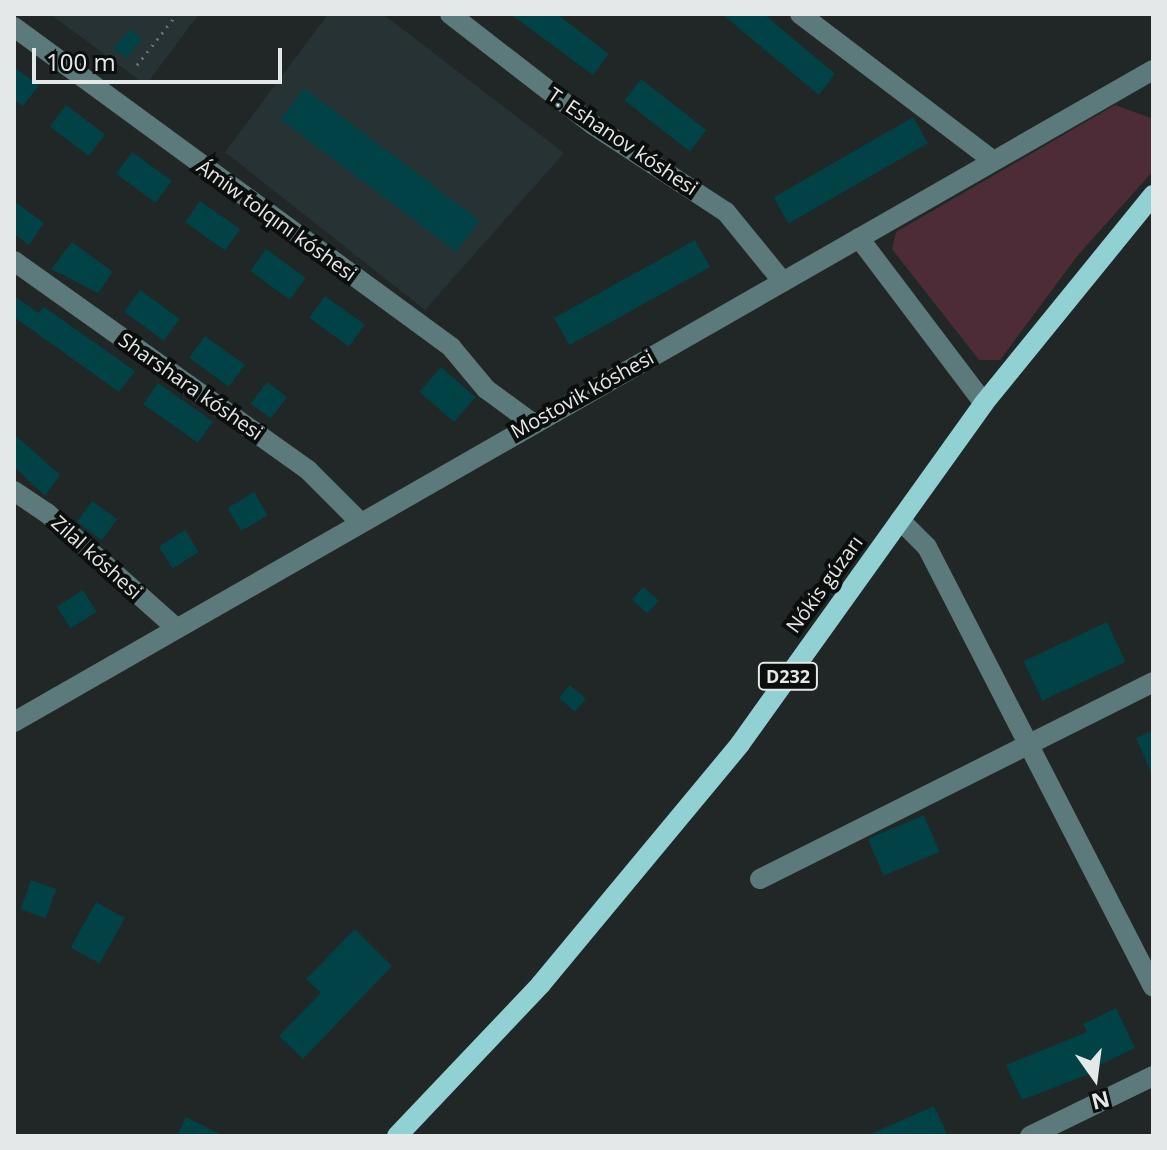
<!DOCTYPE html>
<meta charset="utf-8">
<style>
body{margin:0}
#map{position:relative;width:1167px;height:1150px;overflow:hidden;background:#212626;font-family:"Open Sans",sans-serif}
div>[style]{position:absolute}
.built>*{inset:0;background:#263233}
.green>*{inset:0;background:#4d2c38}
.building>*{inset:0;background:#004245;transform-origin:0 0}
.path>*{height:3px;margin-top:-1.5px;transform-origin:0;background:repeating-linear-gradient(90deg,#6d7171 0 2px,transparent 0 8px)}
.minor>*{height:20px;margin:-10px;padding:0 10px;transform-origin:10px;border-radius:10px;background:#5c797b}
.major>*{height:20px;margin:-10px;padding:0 10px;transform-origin:10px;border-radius:10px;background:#91d0d3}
span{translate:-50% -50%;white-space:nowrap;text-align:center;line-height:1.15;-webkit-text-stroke:8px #0c0e0e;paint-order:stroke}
.shield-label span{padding:2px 6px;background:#0c0e0e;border:2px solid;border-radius:6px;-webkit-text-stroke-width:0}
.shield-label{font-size:18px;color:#e5e8e8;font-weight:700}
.street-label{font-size:20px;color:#e5e8e8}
.frame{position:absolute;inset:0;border:16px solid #e5e8e8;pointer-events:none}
.north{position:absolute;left:1055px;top:1038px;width:80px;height:80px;-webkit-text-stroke:6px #0c0e0e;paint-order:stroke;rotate:166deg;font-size:22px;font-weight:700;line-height:32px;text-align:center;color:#e5e8e8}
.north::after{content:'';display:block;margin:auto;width:28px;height:36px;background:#e5e8e8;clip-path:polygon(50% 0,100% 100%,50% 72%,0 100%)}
.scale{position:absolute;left:32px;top:48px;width:250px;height:36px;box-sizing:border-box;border:4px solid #e5e8e8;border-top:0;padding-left:10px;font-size:24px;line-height:28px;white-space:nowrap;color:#e5e8e8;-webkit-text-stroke:6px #0c0e0e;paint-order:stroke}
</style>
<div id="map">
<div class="built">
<i style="clip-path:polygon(50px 14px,199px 14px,146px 85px)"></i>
<i style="clip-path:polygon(328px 14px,383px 14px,564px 153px,425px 310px,225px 152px)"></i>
</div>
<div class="green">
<i style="clip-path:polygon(1115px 105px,1153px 119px,1153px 171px,1078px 255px,1000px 360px,979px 360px,892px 249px,896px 232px)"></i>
</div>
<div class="building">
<i style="clip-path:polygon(510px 14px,557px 14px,609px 54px,593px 75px)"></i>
<i style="clip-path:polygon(722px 14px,764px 14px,835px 74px,819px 95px)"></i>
<i style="clip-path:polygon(131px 29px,142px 39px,127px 58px,113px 48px)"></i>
<i style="clip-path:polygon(14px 67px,39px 85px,23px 106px,14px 100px)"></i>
<i style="left:641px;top:79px;width:83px;height:27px;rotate:38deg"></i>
<i style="left:304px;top:88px;width:220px;height:39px;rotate:37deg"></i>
<i style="left:66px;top:105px;width:49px;height:27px;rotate:37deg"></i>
<i style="left:913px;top:117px;width:30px;height:161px;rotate:60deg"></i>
<i style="left:132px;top:152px;width:49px;height:27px;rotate:36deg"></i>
<i style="clip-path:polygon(14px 201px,44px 223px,29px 245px,14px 234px)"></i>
<i style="left:200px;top:201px;width:49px;height:26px;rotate:35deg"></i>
<i style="left:695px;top:240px;width:31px;height:161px;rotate:61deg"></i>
<i style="clip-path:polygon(72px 242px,113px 272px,98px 293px,51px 269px)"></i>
<i style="left:266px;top:249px;width:49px;height:27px;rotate:36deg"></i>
<i style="left:140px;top:290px;width:49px;height:27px;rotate:36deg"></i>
<i style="clip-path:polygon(14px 296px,39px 313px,44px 307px,135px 371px,119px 392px,14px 317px)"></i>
<i style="left:325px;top:296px;width:49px;height:27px;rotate:36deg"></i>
<i style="left:205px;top:336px;width:49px;height:27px;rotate:36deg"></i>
<i style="left:441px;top:367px;width:46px;height:33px;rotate:41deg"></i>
<i style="left:267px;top:382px;width:25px;height:27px;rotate:37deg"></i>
<i style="left:158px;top:383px;width:67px;height:26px;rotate:35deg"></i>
<i style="clip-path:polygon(14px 434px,60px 475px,45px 496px,14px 467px)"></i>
<i style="left:254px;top:492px;width:27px;height:31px;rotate:59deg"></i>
<i style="left:92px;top:501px;width:31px;height:26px;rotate:36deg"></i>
<i style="left:185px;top:530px;width:26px;height:31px;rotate:58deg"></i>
<i style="left:643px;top:587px;width:21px;height:17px;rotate:41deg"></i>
<i style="left:83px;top:590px;width:26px;height:31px;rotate:58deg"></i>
<i style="left:1107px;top:622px;width:44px;height:92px;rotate:65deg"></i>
<i style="left:570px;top:685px;width:21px;height:17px;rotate:41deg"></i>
<i style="clip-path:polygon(1153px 730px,1153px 777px,1136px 738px)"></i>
<i style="left:924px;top:815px;width:40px;height:61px;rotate:67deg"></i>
<i style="left:31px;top:880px;width:27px;height:31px;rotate:20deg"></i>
<i style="left:96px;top:902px;width:33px;height:52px;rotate:29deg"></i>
<i style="clip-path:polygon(355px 929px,392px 966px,303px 1059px,279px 1036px,321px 993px,306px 979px)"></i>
<i style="clip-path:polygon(1116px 1008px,1135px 1048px,1097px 1066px,1099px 1070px,1022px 1100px,1006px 1065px,1087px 1032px,1083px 1024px)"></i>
<i style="clip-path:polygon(934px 1106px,948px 1136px,866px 1136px)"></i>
<i style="clip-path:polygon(186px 1117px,224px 1136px,177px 1136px)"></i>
</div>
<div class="path">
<i style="left:137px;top:65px;width:65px;rotate:-51.9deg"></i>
</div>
<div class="minor">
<i style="left:450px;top:14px;width:181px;rotate:37.8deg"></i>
<i style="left:593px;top:125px;width:159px;rotate:33.2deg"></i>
<i style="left:726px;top:212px;width:90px;rotate:50.8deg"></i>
<i style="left:800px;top:14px;width:240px;rotate:37.2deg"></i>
<i style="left:14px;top:27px;width:542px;rotate:36.21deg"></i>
<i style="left:451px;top:347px;width:55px;rotate:50.2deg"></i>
<i style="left:486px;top:389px;width:56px;rotate:36.3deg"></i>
<i style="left:859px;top:238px;width:207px;rotate:52.9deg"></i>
<i style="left:14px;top:261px;width:361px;rotate:35.4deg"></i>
<i style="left:308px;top:470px;width:74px;rotate:45deg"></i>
<i style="left:14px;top:491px;width:40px;rotate:34deg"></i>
<i style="left:47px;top:513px;width:173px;rotate:41.7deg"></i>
<i style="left:900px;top:520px;width:38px;rotate:45deg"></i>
<i style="left:927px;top:547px;width:494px;rotate:62.8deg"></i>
<i style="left:14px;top:722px;width:1312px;rotate:-29.79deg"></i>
<i style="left:760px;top:879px;width:440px;rotate:-26.6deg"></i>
<i style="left:1030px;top:1136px;width:137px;rotate:-26deg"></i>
</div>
<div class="major">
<i style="left:397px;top:1136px;width:209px;rotate:-46.5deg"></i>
<i style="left:541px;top:984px;width:312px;rotate:-50.3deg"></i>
<i style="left:740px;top:744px;width:419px;rotate:-54.4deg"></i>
<i style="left:984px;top:403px;width:268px;rotate:-50.9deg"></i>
</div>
<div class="shield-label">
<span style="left:788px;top:676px">D232</span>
</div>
<div class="street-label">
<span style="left:623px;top:141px;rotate:34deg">T. Eshanov kóshesi</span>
<span style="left:277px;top:220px;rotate:36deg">Ámiw tolqını kóshesi</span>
<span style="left:191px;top:386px;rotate:35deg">Sharshara kóshesi</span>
<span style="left:582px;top:394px;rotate:-29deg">Mostovik kóshesi</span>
<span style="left:97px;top:557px;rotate:42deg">Zilal kóshesi</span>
<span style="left:824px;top:584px;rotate:-54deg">Nókis gúzarı</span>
</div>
<div class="frame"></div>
<div class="north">N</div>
<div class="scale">100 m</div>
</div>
